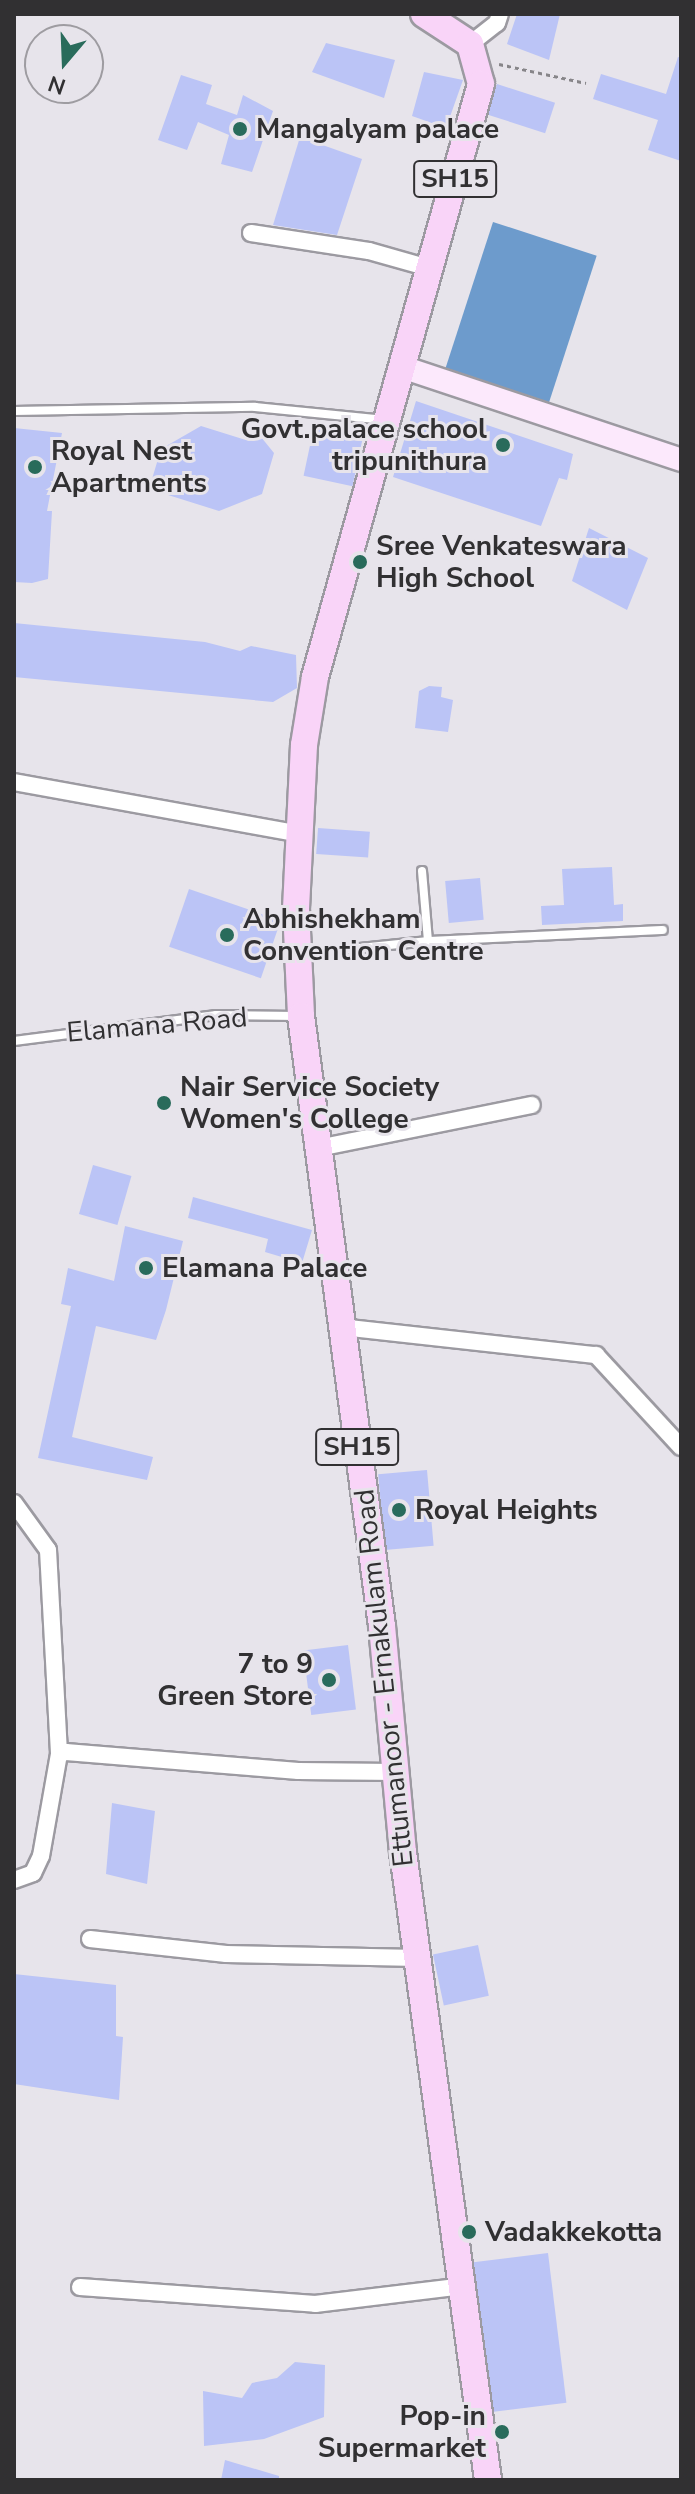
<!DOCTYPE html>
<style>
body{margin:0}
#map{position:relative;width:695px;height:2494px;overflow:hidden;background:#e7e4eb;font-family:"Nunito Sans",sans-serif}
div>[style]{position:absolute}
.water>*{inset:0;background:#6d9bcc;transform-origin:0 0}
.building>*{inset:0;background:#bbc4f6;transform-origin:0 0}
.path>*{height:3px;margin-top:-1.5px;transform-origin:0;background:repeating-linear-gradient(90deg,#878589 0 4px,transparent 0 8px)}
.roads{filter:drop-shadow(2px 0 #9c9aa1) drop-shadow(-2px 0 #9c9aa1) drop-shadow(0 2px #9c9aa1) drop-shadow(0 -2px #9c9aa1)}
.lane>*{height:8px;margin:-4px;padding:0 4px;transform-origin:4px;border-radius:4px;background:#fff}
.street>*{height:16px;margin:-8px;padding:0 8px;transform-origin:8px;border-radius:8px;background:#fff}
.secondary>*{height:22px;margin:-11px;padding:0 11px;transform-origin:11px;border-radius:11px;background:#fce9fc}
.primary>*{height:26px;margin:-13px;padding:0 13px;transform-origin:13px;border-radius:13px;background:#f9d4f8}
.dots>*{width:22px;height:22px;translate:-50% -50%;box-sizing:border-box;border:4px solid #e7e4eb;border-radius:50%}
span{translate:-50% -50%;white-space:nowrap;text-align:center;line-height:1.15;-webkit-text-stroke:6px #e7e4eb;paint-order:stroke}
.shield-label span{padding:2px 6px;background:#e7e4eb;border:2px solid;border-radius:6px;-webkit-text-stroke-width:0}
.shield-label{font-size:26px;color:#313032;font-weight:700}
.poi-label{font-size:28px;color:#313032;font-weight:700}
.left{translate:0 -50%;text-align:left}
.right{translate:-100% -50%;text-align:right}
.street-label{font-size:28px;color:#313032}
.frame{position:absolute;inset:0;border:16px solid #313032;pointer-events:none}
.north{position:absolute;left:24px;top:24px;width:80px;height:80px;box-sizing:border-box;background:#e7e4eb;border:2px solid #9e9ca1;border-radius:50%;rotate:199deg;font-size:22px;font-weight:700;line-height:32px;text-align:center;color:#313032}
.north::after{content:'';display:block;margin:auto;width:28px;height:36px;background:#296b5b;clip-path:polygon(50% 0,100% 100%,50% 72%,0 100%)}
</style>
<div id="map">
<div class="water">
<i style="left:493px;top:222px;width:109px;height:159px;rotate:18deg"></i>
</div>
<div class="building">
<i style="clip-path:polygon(517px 14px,560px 14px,549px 60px,507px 44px)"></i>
<i style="clip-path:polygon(326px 43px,395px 60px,384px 98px,312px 72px)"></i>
<i style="clip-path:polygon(678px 57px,681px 58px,681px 161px,648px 150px,658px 120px,593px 99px,601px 74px,666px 94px)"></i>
<i style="clip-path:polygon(424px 72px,463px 80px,446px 128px,412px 116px)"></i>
<i style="clip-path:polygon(181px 75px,212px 85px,206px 104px,237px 115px,243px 95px,273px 111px,252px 172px,221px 164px,229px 135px,198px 122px,187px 150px,158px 140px)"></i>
<i style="left:497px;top:84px;width:61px;height:32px;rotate:18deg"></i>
<i style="clip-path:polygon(300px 137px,362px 159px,337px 235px,273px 225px)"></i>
<i style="clip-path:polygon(416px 401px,573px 454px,567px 480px,559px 478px,541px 526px,393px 477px)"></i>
<i style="left:315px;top:422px;width:50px;height:55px;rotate:12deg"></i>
<i style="clip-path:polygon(201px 426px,249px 441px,261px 437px,274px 453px,262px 494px,219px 511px,149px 489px,161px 449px)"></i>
<i style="clip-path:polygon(14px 428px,62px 433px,47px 511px,52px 511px,48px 579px,32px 583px,14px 582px)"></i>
<i style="clip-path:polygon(589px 528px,648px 558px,627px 610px,572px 581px)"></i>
<i style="clip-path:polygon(14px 623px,205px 642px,240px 651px,251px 646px,296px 655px,297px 688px,273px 702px,14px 677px)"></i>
<i style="clip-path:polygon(429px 686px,442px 687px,441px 697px,453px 700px,448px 732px,415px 728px,419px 691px)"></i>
<i style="left:318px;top:828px;width:52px;height:26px;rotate:4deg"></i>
<i style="clip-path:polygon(612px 867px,614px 905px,623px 904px,623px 921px,542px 925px,541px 906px,564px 905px,562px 869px)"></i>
<i style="left:480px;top:878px;width:42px;height:35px;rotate:85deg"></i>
<i style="left:189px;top:889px;width:97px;height:61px;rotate:19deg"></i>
<i style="left:93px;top:1165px;width:40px;height:51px;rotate:16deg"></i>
<i style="clip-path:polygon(193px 1197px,312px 1230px,302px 1263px,265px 1252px,268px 1239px,188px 1218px)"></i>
<i style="clip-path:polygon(125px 1226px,183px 1241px,166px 1310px,156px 1340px,96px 1326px,72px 1437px,153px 1457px,147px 1480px,38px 1458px,71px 1306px,61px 1304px,68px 1268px,114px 1281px)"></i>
<i style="left:427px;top:1470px;width:76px;height:49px;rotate:85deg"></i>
<i style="left:348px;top:1645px;width:65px;height:45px;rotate:83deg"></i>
<i style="clip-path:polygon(112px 1803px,155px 1811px,147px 1884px,106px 1874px)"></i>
<i style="left:478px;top:1945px;width:52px;height:46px;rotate:78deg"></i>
<i style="clip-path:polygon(14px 1974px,116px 1985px,116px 2036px,123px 2037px,119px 2100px,14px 2084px)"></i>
<i style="left:548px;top:2253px;width:151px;height:75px;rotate:83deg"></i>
<i style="clip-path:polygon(295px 2362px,325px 2365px,324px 2417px,264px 2439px,204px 2446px,203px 2391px,242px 2398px,252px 2383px,277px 2378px)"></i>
<i style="clip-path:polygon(225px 2460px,279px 2476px,279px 2480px,221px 2480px)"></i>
</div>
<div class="path">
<i style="left:499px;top:64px;width:89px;rotate:12.3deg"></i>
</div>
<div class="roads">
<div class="lane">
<i style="left:14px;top:411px;width:241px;rotate:-1deg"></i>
<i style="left:255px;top:407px;width:131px;rotate:5.7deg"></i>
<i style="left:422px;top:871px;width:70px;rotate:85.1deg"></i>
<i style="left:301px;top:954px;width:128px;rotate:-5.8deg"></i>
<i style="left:428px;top:941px;width:235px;rotate:-2.7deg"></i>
<i style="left:14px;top:1041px;width:204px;rotate:-7.3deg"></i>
<i style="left:216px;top:1015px;width:81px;rotate:0.7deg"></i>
</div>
<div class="street">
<i style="left:470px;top:44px;width:34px;rotate:-38deg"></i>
<i style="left:497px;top:23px;width:9px;rotate:-72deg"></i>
<i style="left:251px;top:233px;width:119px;rotate:8.7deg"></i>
<i style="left:369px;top:251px;width:62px;rotate:15.8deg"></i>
<i style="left:14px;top:782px;width:291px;rotate:10.3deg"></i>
<i style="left:318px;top:1148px;width:218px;rotate:-11.4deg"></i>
<i style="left:341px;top:1327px;width:257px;rotate:6.3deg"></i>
<i style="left:596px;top:1355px;width:125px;rotate:47.3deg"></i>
<i style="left:14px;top:1503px;width:58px;rotate:54.1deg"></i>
<i style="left:48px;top:1550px;width:204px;rotate:86.9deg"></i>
<i style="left:14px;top:1880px;width:20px;rotate:-20deg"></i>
<i style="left:33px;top:1873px;width:19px;rotate:-65deg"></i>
<i style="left:41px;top:1856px;width:104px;rotate:-80deg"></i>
<i style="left:59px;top:1754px;width:7px;rotate:-16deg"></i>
<i style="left:66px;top:1752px;width:233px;rotate:4.7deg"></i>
<i style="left:298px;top:1771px;width:98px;rotate:0.6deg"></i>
<i style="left:90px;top:1939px;width:137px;rotate:6.3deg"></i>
<i style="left:226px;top:1954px;width:192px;rotate:1.2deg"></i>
<i style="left:80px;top:2287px;width:236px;rotate:4.1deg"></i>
<i style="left:315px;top:2304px;width:149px;rotate:-6.9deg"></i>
</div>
<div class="secondary">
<i style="left:402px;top:367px;width:294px;rotate:18.4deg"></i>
</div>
<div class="primary">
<i style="left:424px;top:14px;width:55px;rotate:33.1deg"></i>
<i style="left:470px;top:44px;width:41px;rotate:74.6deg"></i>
<i style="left:481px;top:84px;width:616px;rotate:105.64deg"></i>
<i style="left:315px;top:677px;width:69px;rotate:99.2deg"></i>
<i style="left:304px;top:745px;width:164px;rotate:92.8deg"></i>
<i style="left:296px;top:909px;width:107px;rotate:87.3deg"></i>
<i style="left:301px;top:1016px;width:615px;rotate:82.44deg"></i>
<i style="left:382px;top:1626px;width:227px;rotate:84.7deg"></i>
<i style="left:403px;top:1852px;width:634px;rotate:82.29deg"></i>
</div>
</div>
<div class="dots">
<i style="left:240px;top:129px;background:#296b5b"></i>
<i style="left:503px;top:445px;background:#296b5b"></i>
<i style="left:35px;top:467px;background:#296b5b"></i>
<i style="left:360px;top:562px;background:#296b5b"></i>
<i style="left:227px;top:935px;background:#296b5b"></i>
<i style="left:164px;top:1103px;background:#296b5b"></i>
<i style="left:146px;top:1268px;background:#296b5b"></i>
<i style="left:399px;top:1510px;background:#296b5b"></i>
<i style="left:329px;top:1680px;background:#296b5b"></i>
<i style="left:469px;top:2232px;background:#296b5b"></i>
<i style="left:502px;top:2432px;background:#296b5b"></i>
</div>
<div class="shield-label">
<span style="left:455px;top:179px">SH15</span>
<span style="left:357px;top:1447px">SH15</span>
</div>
<div class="poi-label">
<span class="left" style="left:256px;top:129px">Mangalyam palace</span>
<span class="right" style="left:487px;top:445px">Govt.palace school<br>tripunithura</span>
<span class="left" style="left:51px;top:467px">Royal Nest<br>Apartments</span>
<span class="left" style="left:376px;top:562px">Sree Venkateswara<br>High School</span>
<span class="left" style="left:243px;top:935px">Abhishekham<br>Convention Centre</span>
<span class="left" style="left:180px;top:1103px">Nair Service Society<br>Women's College</span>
<span class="left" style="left:162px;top:1268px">Elamana Palace</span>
<span class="left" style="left:415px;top:1510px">Royal Heights</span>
<span class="right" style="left:313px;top:1680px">7 to 9<br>Green Store</span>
<span class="left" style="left:485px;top:2232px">Vadakkekotta</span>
<span class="right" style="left:486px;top:2432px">Pop-in<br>Supermarket</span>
</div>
<div class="street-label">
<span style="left:157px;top:1025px;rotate:-5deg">Elamana Road</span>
<span style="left:384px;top:1678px;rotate:-96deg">Ettumanoor - Ernakulam Road</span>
</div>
<div class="frame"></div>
<div class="north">N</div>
</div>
